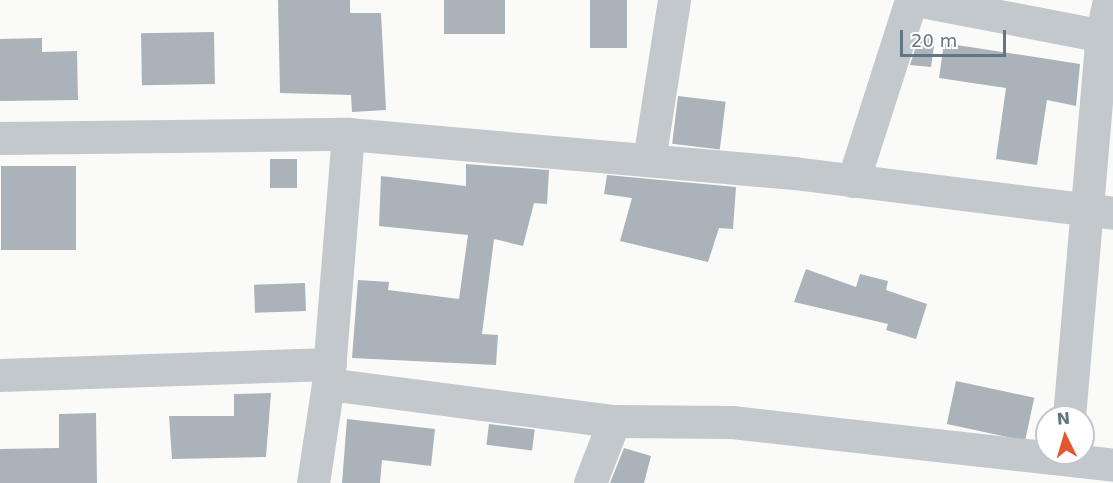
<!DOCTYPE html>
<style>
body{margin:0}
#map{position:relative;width:1113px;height:483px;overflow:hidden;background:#fafaf8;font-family:"DejaVu Sans",sans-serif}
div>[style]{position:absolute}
.building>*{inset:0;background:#aab3b9;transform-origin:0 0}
.minor>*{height:33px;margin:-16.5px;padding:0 16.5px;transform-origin:16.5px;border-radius:16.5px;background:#c3c8cc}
span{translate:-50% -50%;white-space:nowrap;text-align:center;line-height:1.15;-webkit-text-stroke:6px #fff;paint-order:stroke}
.north{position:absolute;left:1035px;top:405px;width:60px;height:60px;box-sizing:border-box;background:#fff;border:2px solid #c1c8cd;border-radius:50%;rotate:355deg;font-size:16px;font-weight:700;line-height:24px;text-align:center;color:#657683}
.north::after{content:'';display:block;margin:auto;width:21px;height:27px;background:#e4572e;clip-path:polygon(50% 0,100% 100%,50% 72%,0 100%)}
.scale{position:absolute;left:900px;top:30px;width:106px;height:27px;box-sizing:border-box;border:3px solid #657683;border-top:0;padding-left:8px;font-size:18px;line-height:21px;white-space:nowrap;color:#657683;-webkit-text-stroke:4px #fff;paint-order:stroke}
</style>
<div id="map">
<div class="building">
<i style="clip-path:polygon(278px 0,350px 0,350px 13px,381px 13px,386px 110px,352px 112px,351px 95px,280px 93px)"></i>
<i style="left:444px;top:0;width:61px;height:34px"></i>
<i style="left:590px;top:0;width:37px;height:48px"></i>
<i style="left:214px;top:32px;width:52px;height:73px;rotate:89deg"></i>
<i style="clip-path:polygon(919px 37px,935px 39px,931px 67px,910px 65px)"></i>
<i style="clip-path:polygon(42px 38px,42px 52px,77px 51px,78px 100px,0 101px,0 39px)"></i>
<i style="clip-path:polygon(944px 43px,1080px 64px,1076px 106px,1047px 100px,1037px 165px,996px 159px,1006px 88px,939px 78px)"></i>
<i style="left:678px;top:96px;width:48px;height:48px;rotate:7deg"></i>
<i style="left:270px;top:159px;width:27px;height:29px"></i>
<i style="clip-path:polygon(466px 164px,549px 170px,547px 204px,534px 203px,523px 246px,494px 239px,482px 334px,498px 335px,496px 365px,352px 358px,358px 280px,389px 282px,388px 290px,459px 299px,468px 235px,379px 226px,381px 176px,466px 186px)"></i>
<i style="left:1px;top:166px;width:75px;height:84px"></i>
<i style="clip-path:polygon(607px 175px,736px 187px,733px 229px,719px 228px,708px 262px,620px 241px,632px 198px,604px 194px)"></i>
<i style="clip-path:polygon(806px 269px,856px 287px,860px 274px,888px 281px,886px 290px,927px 304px,916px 339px,886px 330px,888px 324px,794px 302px)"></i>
<i style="left:305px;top:283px;width:28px;height:51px;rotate:88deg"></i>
<i style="left:956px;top:381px;width:80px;height:44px;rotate:12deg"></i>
<i style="clip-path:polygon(271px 393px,266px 457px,172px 459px,169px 416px,234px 416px,234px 394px)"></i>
<i style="clip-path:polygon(96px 413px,97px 483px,0 483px,0 449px,59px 448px,59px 414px)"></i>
<i style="clip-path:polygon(347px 419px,435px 429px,431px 466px,382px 460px,380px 483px,342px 483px)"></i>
<i style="left:489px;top:424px;width:46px;height:21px;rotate:7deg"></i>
<i style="clip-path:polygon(624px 448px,651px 456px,644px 483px,610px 483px)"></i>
</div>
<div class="minor">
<i style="left:916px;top:0;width:201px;rotate:10.9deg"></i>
<i style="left:348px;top:134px;width:251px;rotate:94.6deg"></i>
<i style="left:328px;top:384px;width:288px;rotate:7.4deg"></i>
<i style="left:614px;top:421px;width:66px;rotate:111.2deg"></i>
<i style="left:0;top:138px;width:348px;rotate:-0.7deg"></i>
<i style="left:348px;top:134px;width:448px;rotate:5deg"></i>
<i style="left:794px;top:173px;width:321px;rotate:7.1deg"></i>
<i style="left:649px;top:160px;width:162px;rotate:-81.1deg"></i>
<i style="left:853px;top:181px;width:190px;rotate:-72.2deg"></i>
<i style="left:0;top:375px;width:330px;rotate:-1.9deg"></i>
<i style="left:1069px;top:417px;width:387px;rotate:-85.1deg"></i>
<i style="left:1102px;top:31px;width:32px;rotate:-77deg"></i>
<i style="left:614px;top:421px;width:118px;rotate:0.5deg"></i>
<i style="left:732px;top:422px;width:383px;rotate:6.4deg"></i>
<i style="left:313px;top:483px;width:100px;rotate:-81.4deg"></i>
</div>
<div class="north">N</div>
<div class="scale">20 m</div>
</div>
